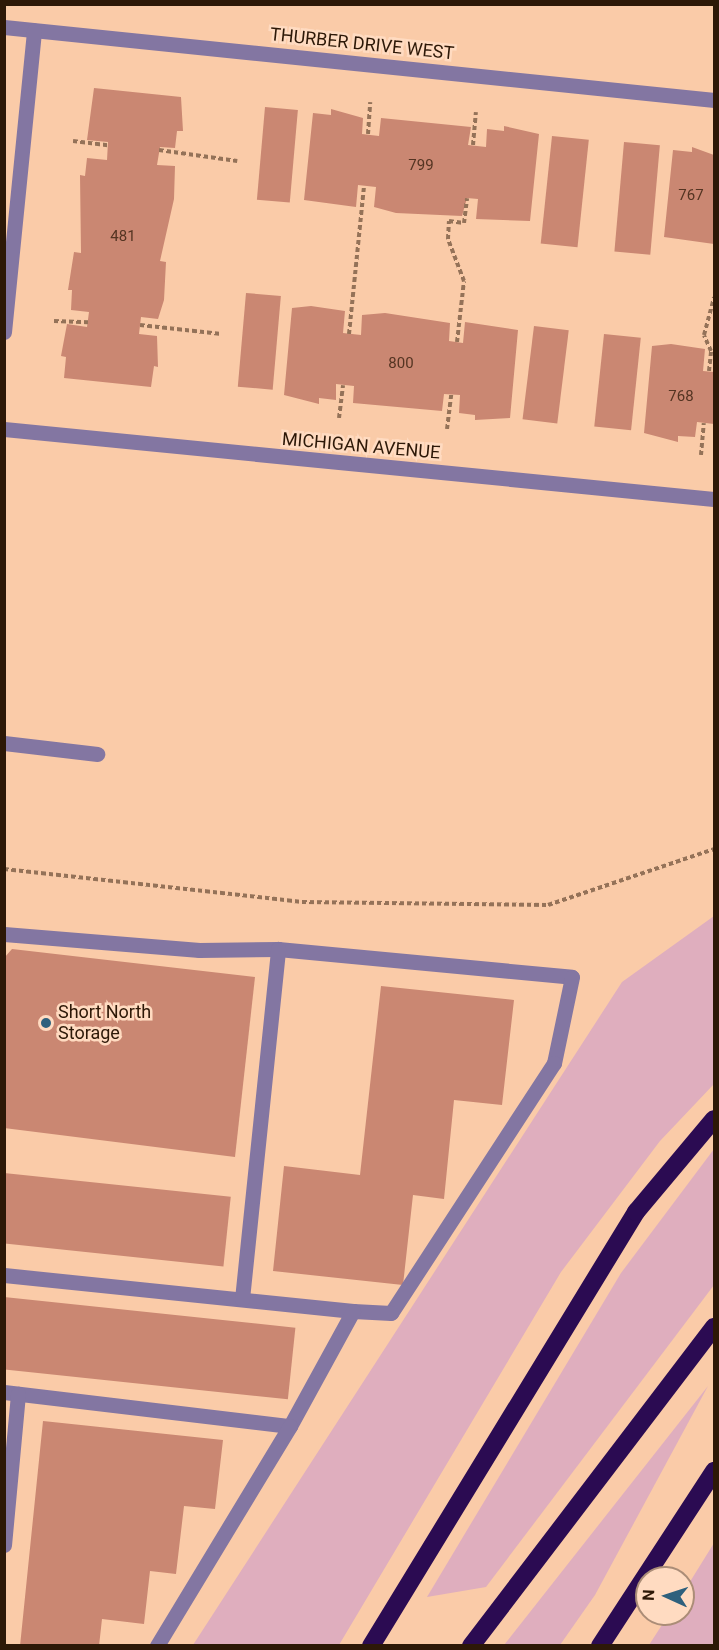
<!DOCTYPE html>
<style>
body{margin:0}
#map{position:relative;width:719px;height:1650px;overflow:hidden;background:#facba8;font-family:Roboto,sans-serif}
div>[style]{position:absolute}
.green>*{inset:0;background:#dfaebe}
.building>*{inset:0;background:#ca8772;transform-origin:0 0}
.path>*{height:4px;margin-top:-2px;transform-origin:0;background:repeating-linear-gradient(90deg,#947258 0 4.5px,transparent 0 7.5px)}
.minor>*{height:15px;margin:-7.5px;padding:0 7.5px;transform-origin:7.5px;border-radius:7.5px;background:#8376a2}
.highway>*{height:18px;margin:-9px;padding:0 9px;transform-origin:9px;border-radius:9px;background:#2b0b52}
.dots>*{width:16px;height:16px;translate:-50% -50%;box-sizing:border-box;border:3px solid #ffdbc1;border-radius:50%}
span{translate:-50% -50%;white-space:nowrap;text-align:center;line-height:1.15;-webkit-text-stroke:5px #ffdbc1;paint-order:stroke}
.number-label{font-size:15px;color:#543422}
.number-label span{-webkit-text-stroke-width:0}
.street-label{font-size:18px;color:#2d1807}
.poi-label{font-size:18px;color:#2d1807}
.left{translate:0 -50%;text-align:left}
.frame{position:absolute;inset:0;border:6px solid #2d1807;pointer-events:none}
.north{position:absolute;left:635px;top:1566px;width:60px;height:60px;box-sizing:border-box;background:#ffdbc1;border:2px solid #ab8d77;border-radius:50%;rotate:273deg;font-size:16px;font-weight:700;line-height:24px;text-align:center;color:#2d1807}
.north::after{content:'';display:block;margin:auto;width:21px;height:27px;background:#2e607d;clip-path:polygon(50% 0,100% 100%,50% 72%,0 100%)}
</style>
<div id="map">
<div class="green">
<i style="clip-path:polygon(714px 916px,714px 1084px,660px 1141px,561px 1272px,339px 1645px,193px 1645px,622px 982px)"></i>
<i style="clip-path:polygon(714px 1149px,714px 1285px,486px 1587px,427px 1597px,621px 1273px)"></i>
<i style="clip-path:polygon(708px 1386px,595px 1595px,560px 1645px,504px 1645px)"></i>
<i style="clip-path:polygon(714px 1543px,714px 1645px,649px 1645px,669px 1614px,683px 1614px,683px 1593px)"></i>
</div>
<div class="building">
<i style="clip-path:polygon(94px 88px,181px 97px,183px 131px,177px 131px,175px 148px,160px 147px,157px 165px,175px 166px,174px 199px,160px 261px,166px 262px,164px 300px,158px 319px,141px 317px,139px 334px,157px 336px,158px 367px,154px 366px,151px 387px,64px 378px,66px 357px,61px 356px,67px 324px,87px 327px,89px 312px,71px 310px,72px 290px,68px 290px,74px 252px,81px 253px,80px 175px,85px 176px,87px 158px,107px 160px,108px 142px,87px 140px)"></i>
<i style="left:265px;top:107px;width:33px;height:93px;rotate:5deg"></i>
<i style="clip-path:polygon(331px 109px,363px 118px,362px 134px,379px 136px,381px 118px,471px 127px,468px 145px,486px 147px,487px 129px,504px 131px,504px 126px,539px 134px,530px 221px,476px 219px,478px 199px,467px 198px,462px 216px,396px 213px,374px 207px,376px 187px,358px 185px,356px 207px,304px 200px,313px 113px,331px 115px)"></i>
<i style="left:552px;top:136px;width:37px;height:108px;rotate:6deg"></i>
<i style="left:624px;top:142px;width:36px;height:110px;rotate:5deg"></i>
<i style="clip-path:polygon(692px 147px,714px 155px,714px 244px,664px 237px,673px 150px,692px 152px)"></i>
<i style="left:246px;top:293px;width:35px;height:94px;rotate:5deg"></i>
<i style="clip-path:polygon(311px 306px,345px 311px,343px 333px,361px 335px,362px 315px,385px 313px,450px 323px,449px 341px,463px 343px,465px 322px,518px 330px,510px 418px,475px 420px,475px 415px,459px 413px,460px 395px,444px 394px,442px 411px,353px 403px,354px 386px,336px 384px,336px 400px,319px 398px,319px 404px,284px 395px,292px 308px)"></i>
<i style="left:534px;top:326px;width:35px;height:94px;rotate:7deg"></i>
<i style="left:604px;top:334px;width:37px;height:93px;rotate:6deg"></i>
<i style="clip-path:polygon(671px 344px,705px 349px,703px 371px,714px 372px,714px 424px,697px 422px,695px 437px,678px 436px,678px 442px,644px 433px,652px 346px)"></i>
<i style="clip-path:polygon(12px 949px,255px 977px,235px 1157px,4px 1128px,4px 958px)"></i>
<i style="clip-path:polygon(381px 986px,514px 1000px,502px 1105px,454px 1100px,444px 1199px,413px 1195px,403px 1285px,273px 1271px,284px 1166px,360px 1175px)"></i>
<i style="left:4px;top:1173px;width:228px;height:70px;rotate:6deg"></i>
<i style="left:4px;top:1297px;width:293px;height:72px;rotate:6deg"></i>
<i style="clip-path:polygon(43px 1421px,223px 1440px,215px 1509px,184px 1506px,176px 1574px,150px 1571px,144px 1624px,102px 1619px,99px 1646px,20px 1646px)"></i>
</div>
<div class="path">
<i style="left:368px;top:134px;width:32px;rotate:-86deg"></i>
<i style="left:73px;top:141px;width:35px;rotate:7deg"></i>
<i style="left:473px;top:145px;width:33px;rotate:-85deg"></i>
<i style="left:159px;top:150px;width:79px;rotate:8deg"></i>
<i style="left:54px;top:321px;width:34px;rotate:2deg"></i>
<i style="left:140px;top:325px;width:82px;rotate:6.3deg"></i>
<i style="left:349px;top:334px;width:149px;rotate:-84.2deg"></i>
<i style="left:457px;top:342px;width:61px;rotate:-83.5deg"></i>
<i style="left:464px;top:281px;width:45px;rotate:-110.9deg"></i>
<i style="left:448px;top:239px;width:18px;rotate:-87deg"></i>
<i style="left:449px;top:221px;width:15px;rotate:8deg"></i>
<i style="left:464px;top:223px;width:25px;rotate:-83deg"></i>
<i style="left:709px;top:371px;width:20px;rotate:-84deg"></i>
<i style="left:711px;top:351px;width:17px;rotate:-114deg"></i>
<i style="left:704px;top:335px;width:39px;rotate:-75deg"></i>
<i style="left:339px;top:418px;width:33px;rotate:-83deg"></i>
<i style="left:447px;top:429px;width:35px;rotate:-83deg"></i>
<i style="left:701px;top:455px;width:32px;rotate:-85deg"></i>
<i style="left:4px;top:869px;width:300px;rotate:6.3deg"></i>
<i style="left:302px;top:902px;width:246px;rotate:0.7deg"></i>
<i style="left:548px;top:905px;width:175px;rotate:-18.6deg"></i>
</div>
<div class="minor">
<i style="left:4px;top:27px;width:714px;rotate:5.87deg"></i>
<i style="left:4px;top:332px;width:303px;rotate:-84.3deg"></i>
<i style="left:4px;top:429px;width:713px;rotate:5.63deg"></i>
<i style="left:4px;top:743px;width:94px;rotate:6.7deg"></i>
<i style="left:4px;top:934px;width:196px;rotate:4.7deg"></i>
<i style="left:199px;top:950px;width:79px;rotate:-0.7deg"></i>
<i style="left:278px;top:949px;width:295px;rotate:5.4deg"></i>
<i style="left:572px;top:977px;width:88px;rotate:101.8deg"></i>
<i style="left:554px;top:1063px;width:298px;rotate:123.1deg"></i>
<i style="left:391px;top:1313px;width:38px;rotate:-177deg"></i>
<i style="left:4px;top:1275px;width:351px;rotate:5.9deg"></i>
<i style="left:353px;top:1311px;width:131px;rotate:118.7deg"></i>
<i style="left:242px;top:1299px;width:352px;rotate:-84.1deg"></i>
<i style="left:4px;top:1392px;width:288px;rotate:6.8deg"></i>
<i style="left:290px;top:1426px;width:257px;rotate:121.2deg"></i>
<i style="left:4px;top:1545px;width:152px;rotate:-84.7deg"></i>
</div>
<div class="highway">
<i style="left:371px;top:1646px;width:509px;rotate:-58.59deg"></i>
<i style="left:636px;top:1212px;width:121px;rotate:-50deg"></i>
<i style="left:471px;top:1646px;width:401px;rotate:-52.7deg"></i>
<i style="left:600px;top:1646px;width:209px;rotate:-56.9deg"></i>
</div>
<div class="dots">
<i style="left:46px;top:1023px;background:#2e607d"></i>
</div>
<div class="number-label">
<span style="left:421px;top:166px">799</span>
<span style="left:691px;top:196px">767</span>
<span style="left:123px;top:237px">481</span>
<span style="left:401px;top:364px">800</span>
<span style="left:681px;top:397px">768</span>
</div>
<div class="street-label">
<span style="left:362px;top:44px;rotate:6deg">THURBER DRIVE WEST</span>
<span style="left:361px;top:446px;rotate:5deg">MICHIGAN AVENUE</span>
</div>
<div class="poi-label">
<span class="left" style="left:58px;top:1023px">Short North<br>Storage</span>
</div>
<div class="frame"></div>
<div class="north">N</div>
</div>
